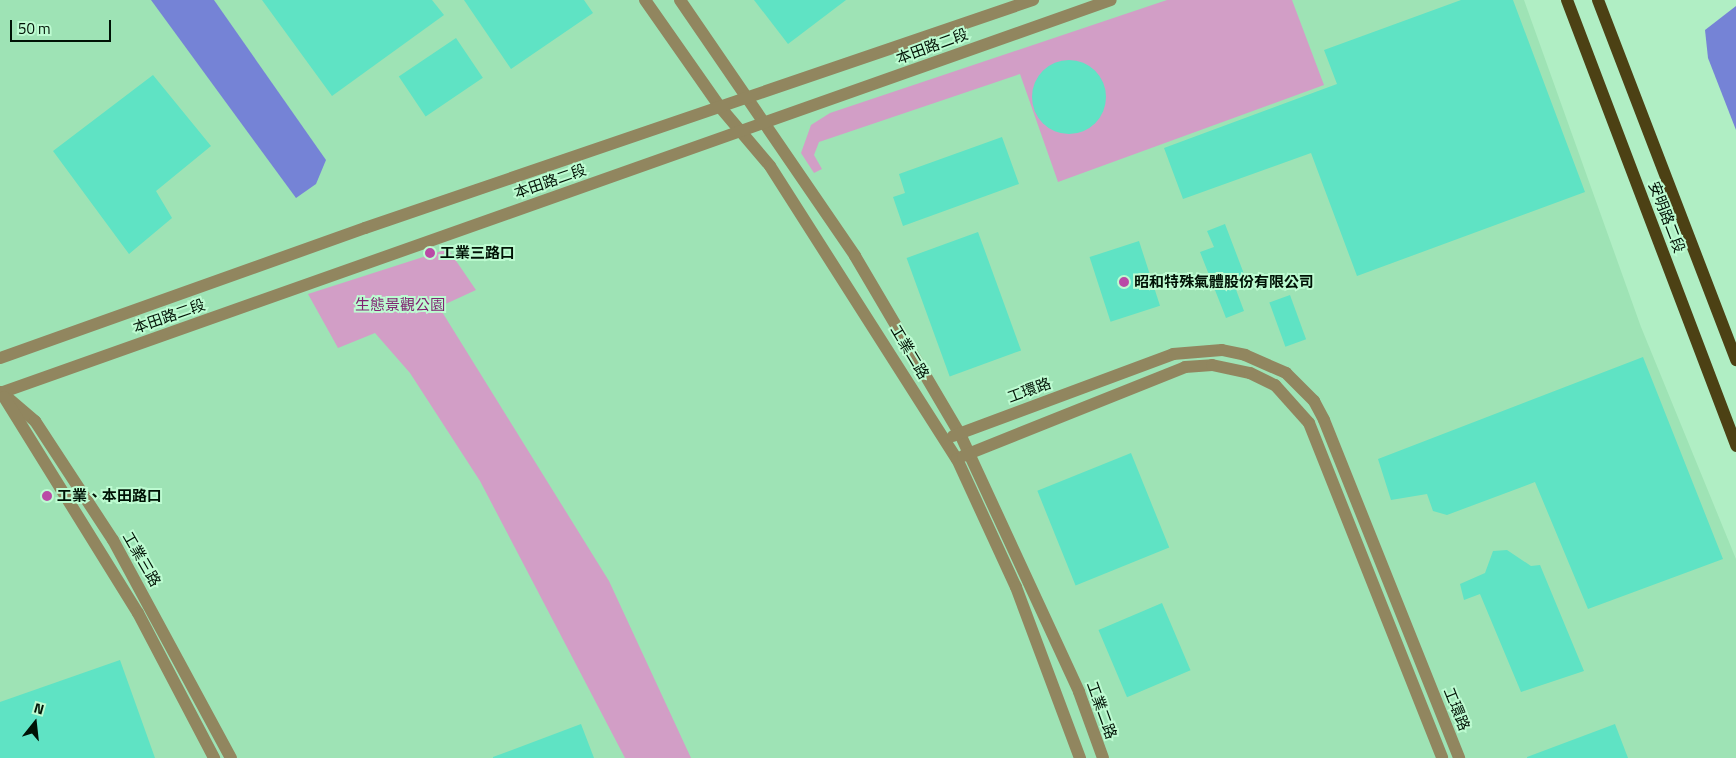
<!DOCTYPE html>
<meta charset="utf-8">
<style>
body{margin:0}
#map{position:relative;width:1736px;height:758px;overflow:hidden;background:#b0eec4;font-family:"Titillium Web","Noto Sans TC",sans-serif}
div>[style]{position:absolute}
.built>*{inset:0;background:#9ee3b5}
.green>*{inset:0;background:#d29ec6}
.water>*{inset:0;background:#7583d6}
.building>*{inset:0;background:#5fe3c4;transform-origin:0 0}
.round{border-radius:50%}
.minor>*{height:12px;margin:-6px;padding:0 6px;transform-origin:6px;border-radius:6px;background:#91865f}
.major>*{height:12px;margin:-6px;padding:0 6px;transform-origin:6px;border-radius:6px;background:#4c4114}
.dots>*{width:14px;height:14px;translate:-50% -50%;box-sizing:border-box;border:2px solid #bdfbd1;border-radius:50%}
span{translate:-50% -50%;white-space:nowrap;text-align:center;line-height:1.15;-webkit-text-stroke:4px #bdfbd1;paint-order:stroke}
.street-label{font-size:15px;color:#001205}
.poi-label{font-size:15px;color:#001205;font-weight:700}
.left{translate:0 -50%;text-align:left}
.park-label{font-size:15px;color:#802472}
.north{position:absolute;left:10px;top:698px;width:50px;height:50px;-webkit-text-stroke:4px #bdfbd1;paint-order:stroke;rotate:16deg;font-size:14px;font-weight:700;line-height:20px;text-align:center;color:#001205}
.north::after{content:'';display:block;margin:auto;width:18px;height:22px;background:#001205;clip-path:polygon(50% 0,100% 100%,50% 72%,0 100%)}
.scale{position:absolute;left:10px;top:20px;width:101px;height:22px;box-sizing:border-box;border:2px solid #001205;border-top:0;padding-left:6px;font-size:15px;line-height:18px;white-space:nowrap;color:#001205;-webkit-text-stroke:4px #bdfbd1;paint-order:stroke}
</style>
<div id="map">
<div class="built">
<i style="clip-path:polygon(0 0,1524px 0,1641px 327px,1736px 559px,1736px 758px,0 758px)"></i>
</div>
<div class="green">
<i style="clip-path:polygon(1167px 0,1292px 0,1324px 85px,1058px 182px,1020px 74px,819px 142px,814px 155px,822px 169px,814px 173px,801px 153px,811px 125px,830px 113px)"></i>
<i style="clip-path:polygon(448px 249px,476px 290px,439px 307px,609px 581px,691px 758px,625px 758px,480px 481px,410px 373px,375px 333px,338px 348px,308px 294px)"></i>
</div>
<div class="water">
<i style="clip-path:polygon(151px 0,214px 0,326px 160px,316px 184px,296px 198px)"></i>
<i style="clip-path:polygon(1736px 6px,1736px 130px,1708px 58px,1705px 30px)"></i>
</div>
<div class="building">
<i style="clip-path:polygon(262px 0,432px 0,444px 15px,332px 96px)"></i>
<i style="clip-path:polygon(464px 0,584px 0,593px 13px,511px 69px)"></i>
<i style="clip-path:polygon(754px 0,846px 0,788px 44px)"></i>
<i style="clip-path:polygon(1461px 0,1513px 0,1585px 192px,1357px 276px,1311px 153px,1183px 199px,1164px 148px,1337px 84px,1324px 50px)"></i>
<i style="left:456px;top:38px;width:48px;height:69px;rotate:56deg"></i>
<i class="round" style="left:1032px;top:60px;width:74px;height:74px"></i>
<i style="clip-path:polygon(153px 75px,211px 146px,156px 191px,172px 218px,129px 254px,53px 151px)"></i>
<i style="clip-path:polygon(1002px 137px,1019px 184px,903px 226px,893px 197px,905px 193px,899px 174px)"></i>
<i style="clip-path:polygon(1225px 224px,1244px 274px,1232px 279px,1244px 311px,1226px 318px,1200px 252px,1214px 247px,1207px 231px)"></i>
<i style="left:978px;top:232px;width:126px;height:76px;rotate:70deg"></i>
<i style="left:1139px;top:241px;width:68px;height:52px;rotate:72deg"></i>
<i style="left:1290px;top:295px;width:47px;height:22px;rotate:70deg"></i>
<i style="clip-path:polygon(1643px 357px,1723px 559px,1588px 609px,1535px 482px,1447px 515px,1433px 511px,1427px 494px,1391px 500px,1378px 459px)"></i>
<i style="left:1131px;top:453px;width:102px;height:101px;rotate:68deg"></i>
<i style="clip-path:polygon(1507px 550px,1531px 566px,1540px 565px,1584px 671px,1521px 692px,1480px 594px,1464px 600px,1460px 584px,1485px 573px,1493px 551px)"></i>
<i style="left:1162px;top:603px;width:73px;height:69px;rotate:67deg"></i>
<i style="clip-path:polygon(120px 660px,155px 758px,0 758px,0 702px)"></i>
<i style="clip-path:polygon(581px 724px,594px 758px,493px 758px,493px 757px)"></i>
<i style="clip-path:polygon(1615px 724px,1628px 758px,1527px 758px,1527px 757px)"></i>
</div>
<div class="minor">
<i style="left:645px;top:0;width:131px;rotate:55deg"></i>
<i style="left:720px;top:107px;width:77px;rotate:49.7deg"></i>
<i style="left:770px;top:166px;width:348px;rotate:57.5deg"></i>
<i style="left:957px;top:459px;width:141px;rotate:65.3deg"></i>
<i style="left:1016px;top:587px;width:183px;rotate:69.5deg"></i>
<i style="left:680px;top:0;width:310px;rotate:55.6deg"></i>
<i style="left:855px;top:256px;width:207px;rotate:59.5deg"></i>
<i style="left:960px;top:434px;width:284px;rotate:65.2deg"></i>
<i style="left:1079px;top:692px;width:70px;rotate:70deg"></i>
<i style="left:0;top:358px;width:387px;rotate:-19.6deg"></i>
<i style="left:365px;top:228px;width:706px;rotate:-18.85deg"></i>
<i style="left:1px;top:392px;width:45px;rotate:40.5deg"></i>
<i style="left:35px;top:421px;width:142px;rotate:56.8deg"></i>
<i style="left:113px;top:540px;width:248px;rotate:61.6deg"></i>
<i style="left:0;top:393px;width:1178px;rotate:-19.48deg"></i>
<i style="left:4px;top:397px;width:254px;rotate:58.2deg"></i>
<i style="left:138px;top:613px;width:164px;rotate:62.3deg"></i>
<i style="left:953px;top:436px;width:235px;rotate:-20.4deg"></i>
<i style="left:1173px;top:354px;width:49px;rotate:-4.7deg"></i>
<i style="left:1222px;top:350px;width:24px;rotate:12deg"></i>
<i style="left:1245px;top:355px;width:45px;rotate:23.7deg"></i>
<i style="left:1286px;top:373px;width:40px;rotate:45deg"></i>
<i style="left:1314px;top:401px;width:21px;rotate:62deg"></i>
<i style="left:1324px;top:420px;width:364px;rotate:68.2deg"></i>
<i style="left:963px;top:456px;width:239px;rotate:-21.8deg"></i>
<i style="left:1185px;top:367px;width:27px;rotate:-4deg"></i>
<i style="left:1212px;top:365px;width:39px;rotate:12deg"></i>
<i style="left:1250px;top:373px;width:28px;rotate:26deg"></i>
<i style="left:1275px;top:385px;width:51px;rotate:48.2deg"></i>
<i style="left:1309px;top:423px;width:360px;rotate:68.3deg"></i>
</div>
<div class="major">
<i style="left:1567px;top:0;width:477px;rotate:69.2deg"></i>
<i style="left:1598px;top:0;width:386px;rotate:69deg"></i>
</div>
<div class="dots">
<i style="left:430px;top:253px;background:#ba4aa6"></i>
<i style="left:1124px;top:282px;background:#ba4aa6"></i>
<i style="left:47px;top:496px;background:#ba4aa6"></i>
</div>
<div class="street-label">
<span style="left:932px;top:46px;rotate:-20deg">本田路二段</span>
<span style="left:550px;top:181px;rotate:-19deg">本田路二段</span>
<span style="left:1667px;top:217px;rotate:69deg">安明路二段</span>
<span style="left:169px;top:316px;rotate:-19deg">本田路二段</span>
<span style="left:910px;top:352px;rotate:59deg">工業二路</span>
<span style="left:1029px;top:390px;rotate:-20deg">工環路</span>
<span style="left:142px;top:559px;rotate:60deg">工業三路</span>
<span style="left:1457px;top:709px;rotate:68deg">工環路</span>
<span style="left:1102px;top:710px;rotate:70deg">工業二路</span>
</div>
<div class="poi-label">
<span class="left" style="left:440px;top:253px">工業三路口</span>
<span class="left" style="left:1134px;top:282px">昭和特殊氣體股份有限公司</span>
<span class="left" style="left:57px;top:496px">工業、本田路口</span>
</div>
<div class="park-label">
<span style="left:400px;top:305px">生態景觀公園</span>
</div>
<div class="north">N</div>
<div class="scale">50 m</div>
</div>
